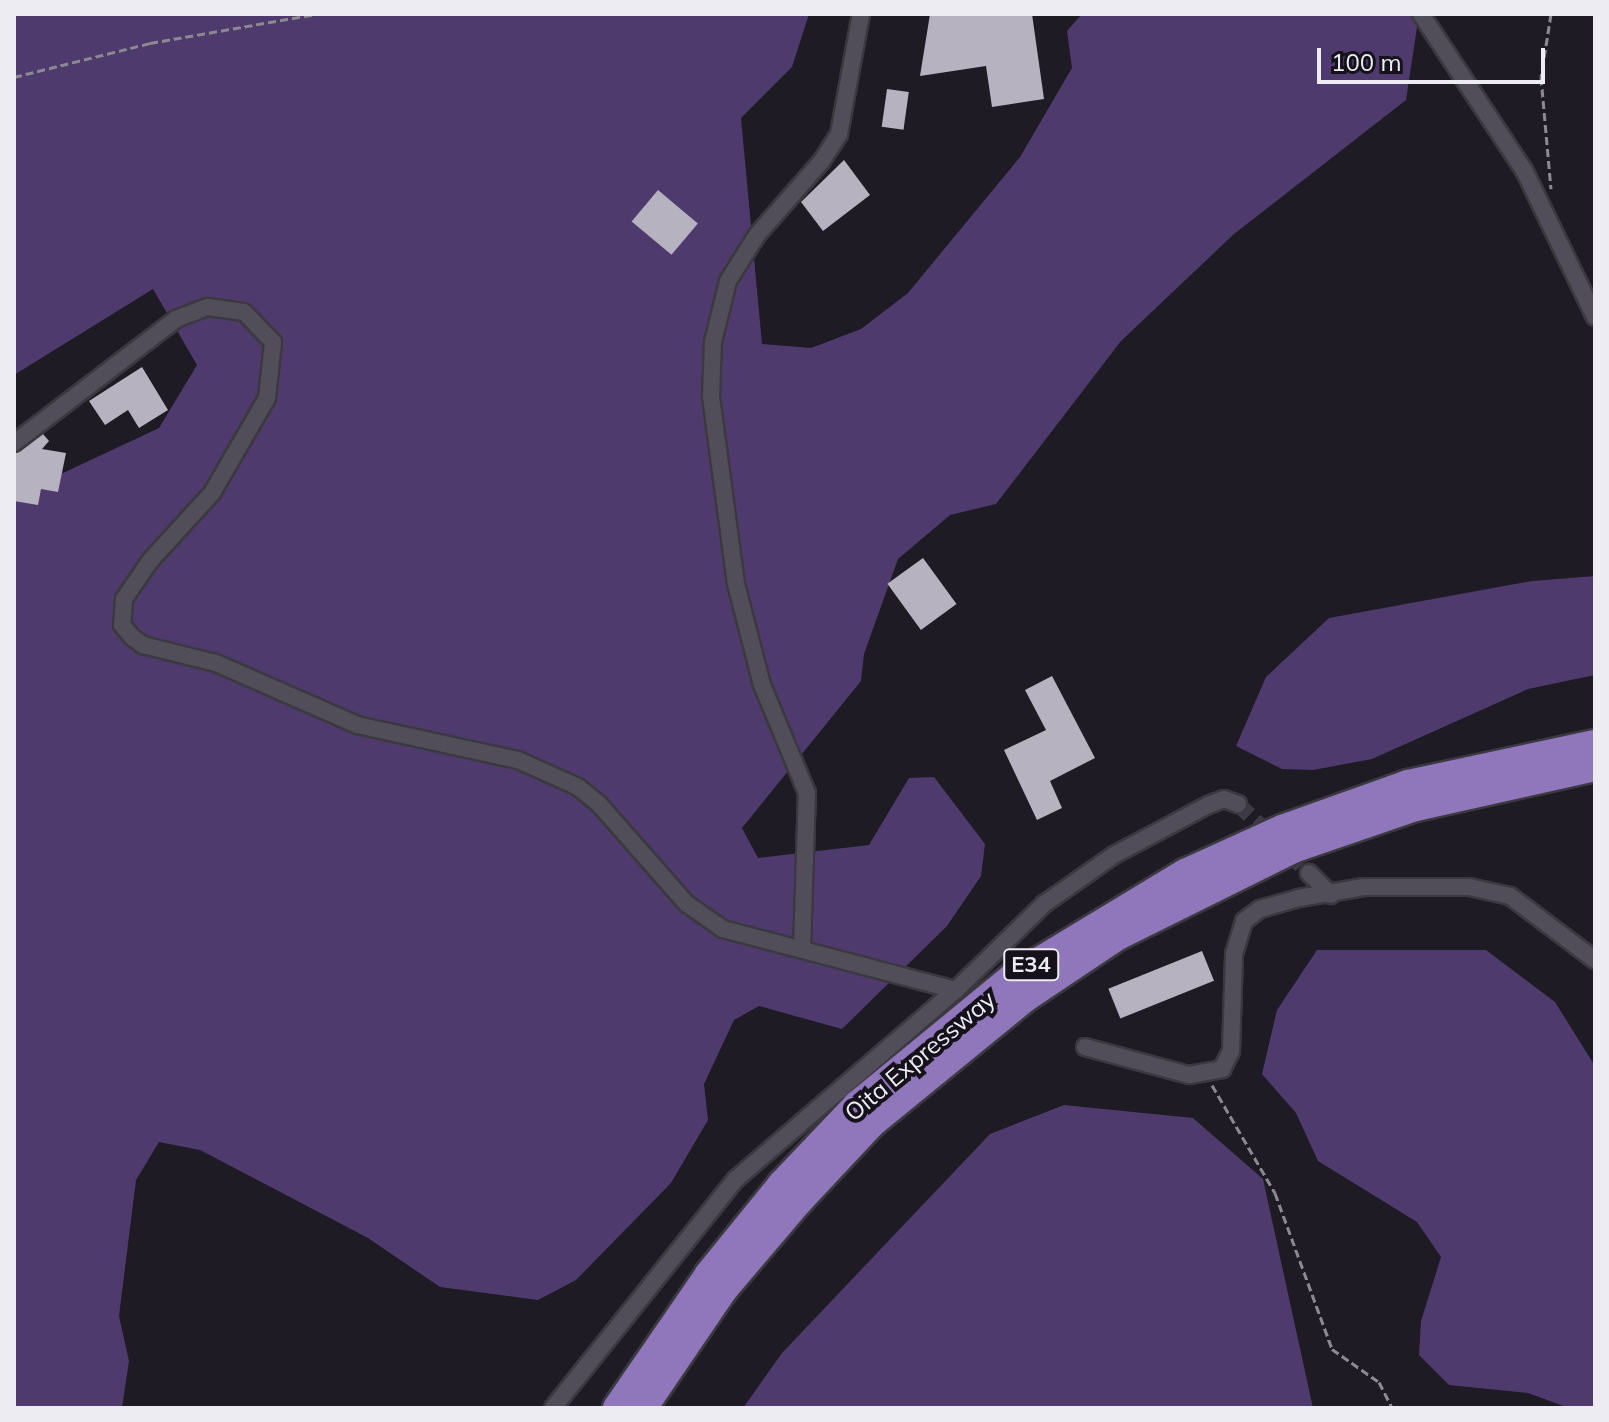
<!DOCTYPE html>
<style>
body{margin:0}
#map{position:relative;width:1609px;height:1422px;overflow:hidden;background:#1e1b24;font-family:Mulish,sans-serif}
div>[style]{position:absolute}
.forest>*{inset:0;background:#4e3a6c}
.building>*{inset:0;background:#b6b2bf;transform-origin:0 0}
.street-tunnel>*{height:16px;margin-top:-8px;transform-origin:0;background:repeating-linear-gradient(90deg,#3d3a43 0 16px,transparent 0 24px)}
.path>*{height:3px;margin-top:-1.5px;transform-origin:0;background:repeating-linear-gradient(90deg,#8b8991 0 8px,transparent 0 12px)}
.roads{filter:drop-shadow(2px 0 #3b3940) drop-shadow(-2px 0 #3b3940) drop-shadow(0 2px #3b3940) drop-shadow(0 -2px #3b3940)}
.street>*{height:16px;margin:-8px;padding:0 8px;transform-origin:8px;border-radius:8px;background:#524e59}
.highway>*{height:28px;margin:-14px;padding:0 14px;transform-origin:14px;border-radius:14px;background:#9076ba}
span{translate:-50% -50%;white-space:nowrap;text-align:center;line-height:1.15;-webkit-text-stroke:8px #15121b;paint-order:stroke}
.shield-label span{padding:2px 6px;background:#15121b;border:2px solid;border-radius:6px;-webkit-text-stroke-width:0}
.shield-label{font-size:22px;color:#eeecf3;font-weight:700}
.street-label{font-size:24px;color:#eeecf3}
.frame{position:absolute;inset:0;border:16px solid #eeecf3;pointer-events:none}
.scale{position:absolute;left:1317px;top:48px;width:228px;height:36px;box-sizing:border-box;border:4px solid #eeecf3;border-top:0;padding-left:10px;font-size:24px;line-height:28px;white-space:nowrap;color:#eeecf3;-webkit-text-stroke:6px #15121b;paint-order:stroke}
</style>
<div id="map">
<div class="forest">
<i style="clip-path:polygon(14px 14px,809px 14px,792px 67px,741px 118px,762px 344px,811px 348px,861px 329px,908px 293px,1020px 157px,1072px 68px,1067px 31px,1082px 14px,1419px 14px,1406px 100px,1234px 234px,1121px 341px,996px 504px,950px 515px,898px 559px,864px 654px,861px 681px,742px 828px,758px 858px,869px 845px,909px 778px,934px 777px,985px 844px,981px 876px,947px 926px,842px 1029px,759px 1006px,734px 1020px,704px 1084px,708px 1120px,671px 1183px,576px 1280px,538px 1300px,440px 1287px,368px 1238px,200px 1150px,159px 1142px,136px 1180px,119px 1316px,129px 1361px,122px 1408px,14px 1408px,14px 496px,159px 428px,197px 365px,153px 289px,14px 375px)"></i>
<i style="clip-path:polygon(1595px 576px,1595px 675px,1528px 689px,1372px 759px,1313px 770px,1282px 769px,1236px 746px,1266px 677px,1329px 618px,1532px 581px)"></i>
<i style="clip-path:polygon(1317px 950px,1486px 950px,1555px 1002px,1595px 1066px,1595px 1408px,1569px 1408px,1528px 1393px,1449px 1385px,1419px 1355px,1421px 1321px,1441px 1257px,1417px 1222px,1318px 1161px,1296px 1113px,1262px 1074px,1277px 1010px)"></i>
<i style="clip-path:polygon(1064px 1105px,1193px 1118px,1263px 1179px,1313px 1408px,743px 1408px,782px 1353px,990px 1134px)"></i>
</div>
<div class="building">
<i style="clip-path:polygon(930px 14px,1032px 14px,1044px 99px,992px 107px,986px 66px,920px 76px)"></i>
<i style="left:887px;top:89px;width:22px;height:38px;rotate:8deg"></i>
<i style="clip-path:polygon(844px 160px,870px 195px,823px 231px,801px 202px)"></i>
<i style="left:658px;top:190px;width:52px;height:41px;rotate:40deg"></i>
<i style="clip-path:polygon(142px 367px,168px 410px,139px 428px,128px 410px,105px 425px,89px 401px)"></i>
<i style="clip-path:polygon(43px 434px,49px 441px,42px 449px,66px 453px,58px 492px,41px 489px,38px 505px,14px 501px,14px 454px)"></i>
<i style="left:923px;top:558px;width:57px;height:44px;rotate:54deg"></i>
<i style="clip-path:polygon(1052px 676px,1095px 758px,1050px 781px,1062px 808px,1037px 820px,1004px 750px,1046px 730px,1025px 690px)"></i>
<i style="left:1202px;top:951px;width:32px;height:101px;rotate:68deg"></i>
</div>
<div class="street-tunnel">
<i style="left:1238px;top:804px;width:99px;rotate:44.2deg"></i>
</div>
<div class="path">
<i style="left:1551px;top:14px;width:64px;rotate:99deg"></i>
<i style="left:1541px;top:77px;width:112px;rotate:84.9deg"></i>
<i style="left:14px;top:77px;width:140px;rotate:-14deg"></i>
<i style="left:150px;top:43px;width:169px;rotate:-9.9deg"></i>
<i style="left:1212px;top:1085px;width:125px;rotate:59.7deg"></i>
<i style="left:1275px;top:1193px;width:166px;rotate:69.9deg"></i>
<i style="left:1332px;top:1349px;width:57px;rotate:35.1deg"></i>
<i style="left:1379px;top:1382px;width:29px;rotate:63deg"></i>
</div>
<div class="roads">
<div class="street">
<i style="left:1421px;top:14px;width:187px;rotate:56.6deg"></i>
<i style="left:1524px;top:170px;width:163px;rotate:64.2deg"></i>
<i style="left:14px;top:443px;width:204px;rotate:-37.4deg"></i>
<i style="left:176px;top:319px;width:34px;rotate:-21deg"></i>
<i style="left:208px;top:307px;width:36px;rotate:8deg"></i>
<i style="left:244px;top:312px;width:42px;rotate:46deg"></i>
<i style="left:273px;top:342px;width:56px;rotate:96.1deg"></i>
<i style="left:267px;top:398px;width:110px;rotate:120.1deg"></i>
<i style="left:212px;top:493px;width:92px;rotate:132.4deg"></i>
<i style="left:150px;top:561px;width:46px;rotate:124.4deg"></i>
<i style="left:124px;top:599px;width:26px;rotate:94deg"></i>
<i style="left:122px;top:625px;width:16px;rotate:50deg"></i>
<i style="left:132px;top:637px;width:14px;rotate:36deg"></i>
<i style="left:143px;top:645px;width:75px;rotate:13.9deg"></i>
<i style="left:216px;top:663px;width:154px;rotate:23.7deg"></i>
<i style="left:357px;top:725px;width:165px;rotate:12.3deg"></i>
<i style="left:518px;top:760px;width:66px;rotate:24.2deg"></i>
<i style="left:578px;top:787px;width:27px;rotate:39deg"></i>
<i style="left:599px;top:804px;width:133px;rotate:48.7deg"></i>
<i style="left:687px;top:904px;width:44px;rotate:34.8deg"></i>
<i style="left:723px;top:929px;width:241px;rotate:14.7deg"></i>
<i style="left:1309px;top:873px;width:31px;rotate:45deg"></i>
<i style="left:802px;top:950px;width:157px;rotate:-88.2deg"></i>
<i style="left:807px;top:793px;width:117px;rotate:-112.6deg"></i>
<i style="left:762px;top:685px;width:104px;rotate:-104.4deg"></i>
<i style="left:736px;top:584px;width:190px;rotate:-97.6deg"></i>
<i style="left:711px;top:396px;width:54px;rotate:-87.9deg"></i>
<i style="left:713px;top:342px;width:63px;rotate:-76.2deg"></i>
<i style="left:728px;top:281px;width:54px;rotate:-57.8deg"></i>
<i style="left:757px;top:235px;width:97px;rotate:-48.8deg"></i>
<i style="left:821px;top:162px;width:33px;rotate:-57deg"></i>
<i style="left:839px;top:134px;width:122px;rotate:-79.6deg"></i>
<i style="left:1085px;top:1047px;width:108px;rotate:15.1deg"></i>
<i style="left:1189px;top:1075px;width:34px;rotate:-10deg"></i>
<i style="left:1222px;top:1069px;width:20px;rotate:-63deg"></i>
<i style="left:1231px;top:1051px;width:97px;rotate:-88.2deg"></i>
<i style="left:1234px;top:954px;width:34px;rotate:-73deg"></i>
<i style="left:1244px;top:921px;width:20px;rotate:-37deg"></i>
<i style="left:1260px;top:909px;width:41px;rotate:-15.8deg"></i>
<i style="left:1299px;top:898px;width:66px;rotate:-9.6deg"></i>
<i style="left:1364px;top:887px;width:105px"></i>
<i style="left:1469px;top:887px;width:42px;rotate:12.4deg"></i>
<i style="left:1510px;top:896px;width:106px;rotate:37deg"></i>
<i style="left:553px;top:1408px;width:293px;rotate:-51.4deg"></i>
<i style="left:736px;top:1179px;width:290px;rotate:-40.7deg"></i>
<i style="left:956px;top:990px;width:123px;rotate:-44.3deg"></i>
<i style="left:1044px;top:904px;width:85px;rotate:-35deg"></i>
<i style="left:1114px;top:855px;width:106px;rotate:-28deg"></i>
<i style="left:1208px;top:805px;width:17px;rotate:-21deg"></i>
<i style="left:1224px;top:799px;width:15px;rotate:20deg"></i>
</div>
<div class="highway">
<i style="left:617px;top:1408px;width:163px;rotate:-55.5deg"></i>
<i style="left:709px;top:1274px;width:116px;rotate:-51deg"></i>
<i style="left:782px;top:1184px;width:109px;rotate:-46.5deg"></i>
<i style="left:857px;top:1105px;width:202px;rotate:-39.4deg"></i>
<i style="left:1013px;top:977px;width:201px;rotate:-31.2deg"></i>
<i style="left:1185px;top:873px;width:107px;rotate:-24.4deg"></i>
<i style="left:1282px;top:829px;width:134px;rotate:-19.7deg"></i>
<i style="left:1408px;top:784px;width:191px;rotate:-12.1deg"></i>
<i style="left:643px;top:1408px;width:144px;rotate:-55.8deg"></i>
<i style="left:724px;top:1289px;width:116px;rotate:-49.6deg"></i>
<i style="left:799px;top:1201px;width:107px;rotate:-46.9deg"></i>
<i style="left:872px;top:1123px;width:198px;rotate:-39.2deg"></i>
<i style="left:1025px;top:998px;width:110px;rotate:-33.8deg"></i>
<i style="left:1116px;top:937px;width:198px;rotate:-26.4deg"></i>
<i style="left:1293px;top:849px;width:130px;rotate:-18.9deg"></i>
<i style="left:1416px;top:807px;width:183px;rotate:-12.6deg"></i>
</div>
</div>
<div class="shield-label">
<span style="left:1031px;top:965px">E34</span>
</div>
<div class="street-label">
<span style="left:920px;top:1056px;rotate:-40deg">Oita Expressway</span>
</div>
<div class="frame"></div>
<div class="scale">100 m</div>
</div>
